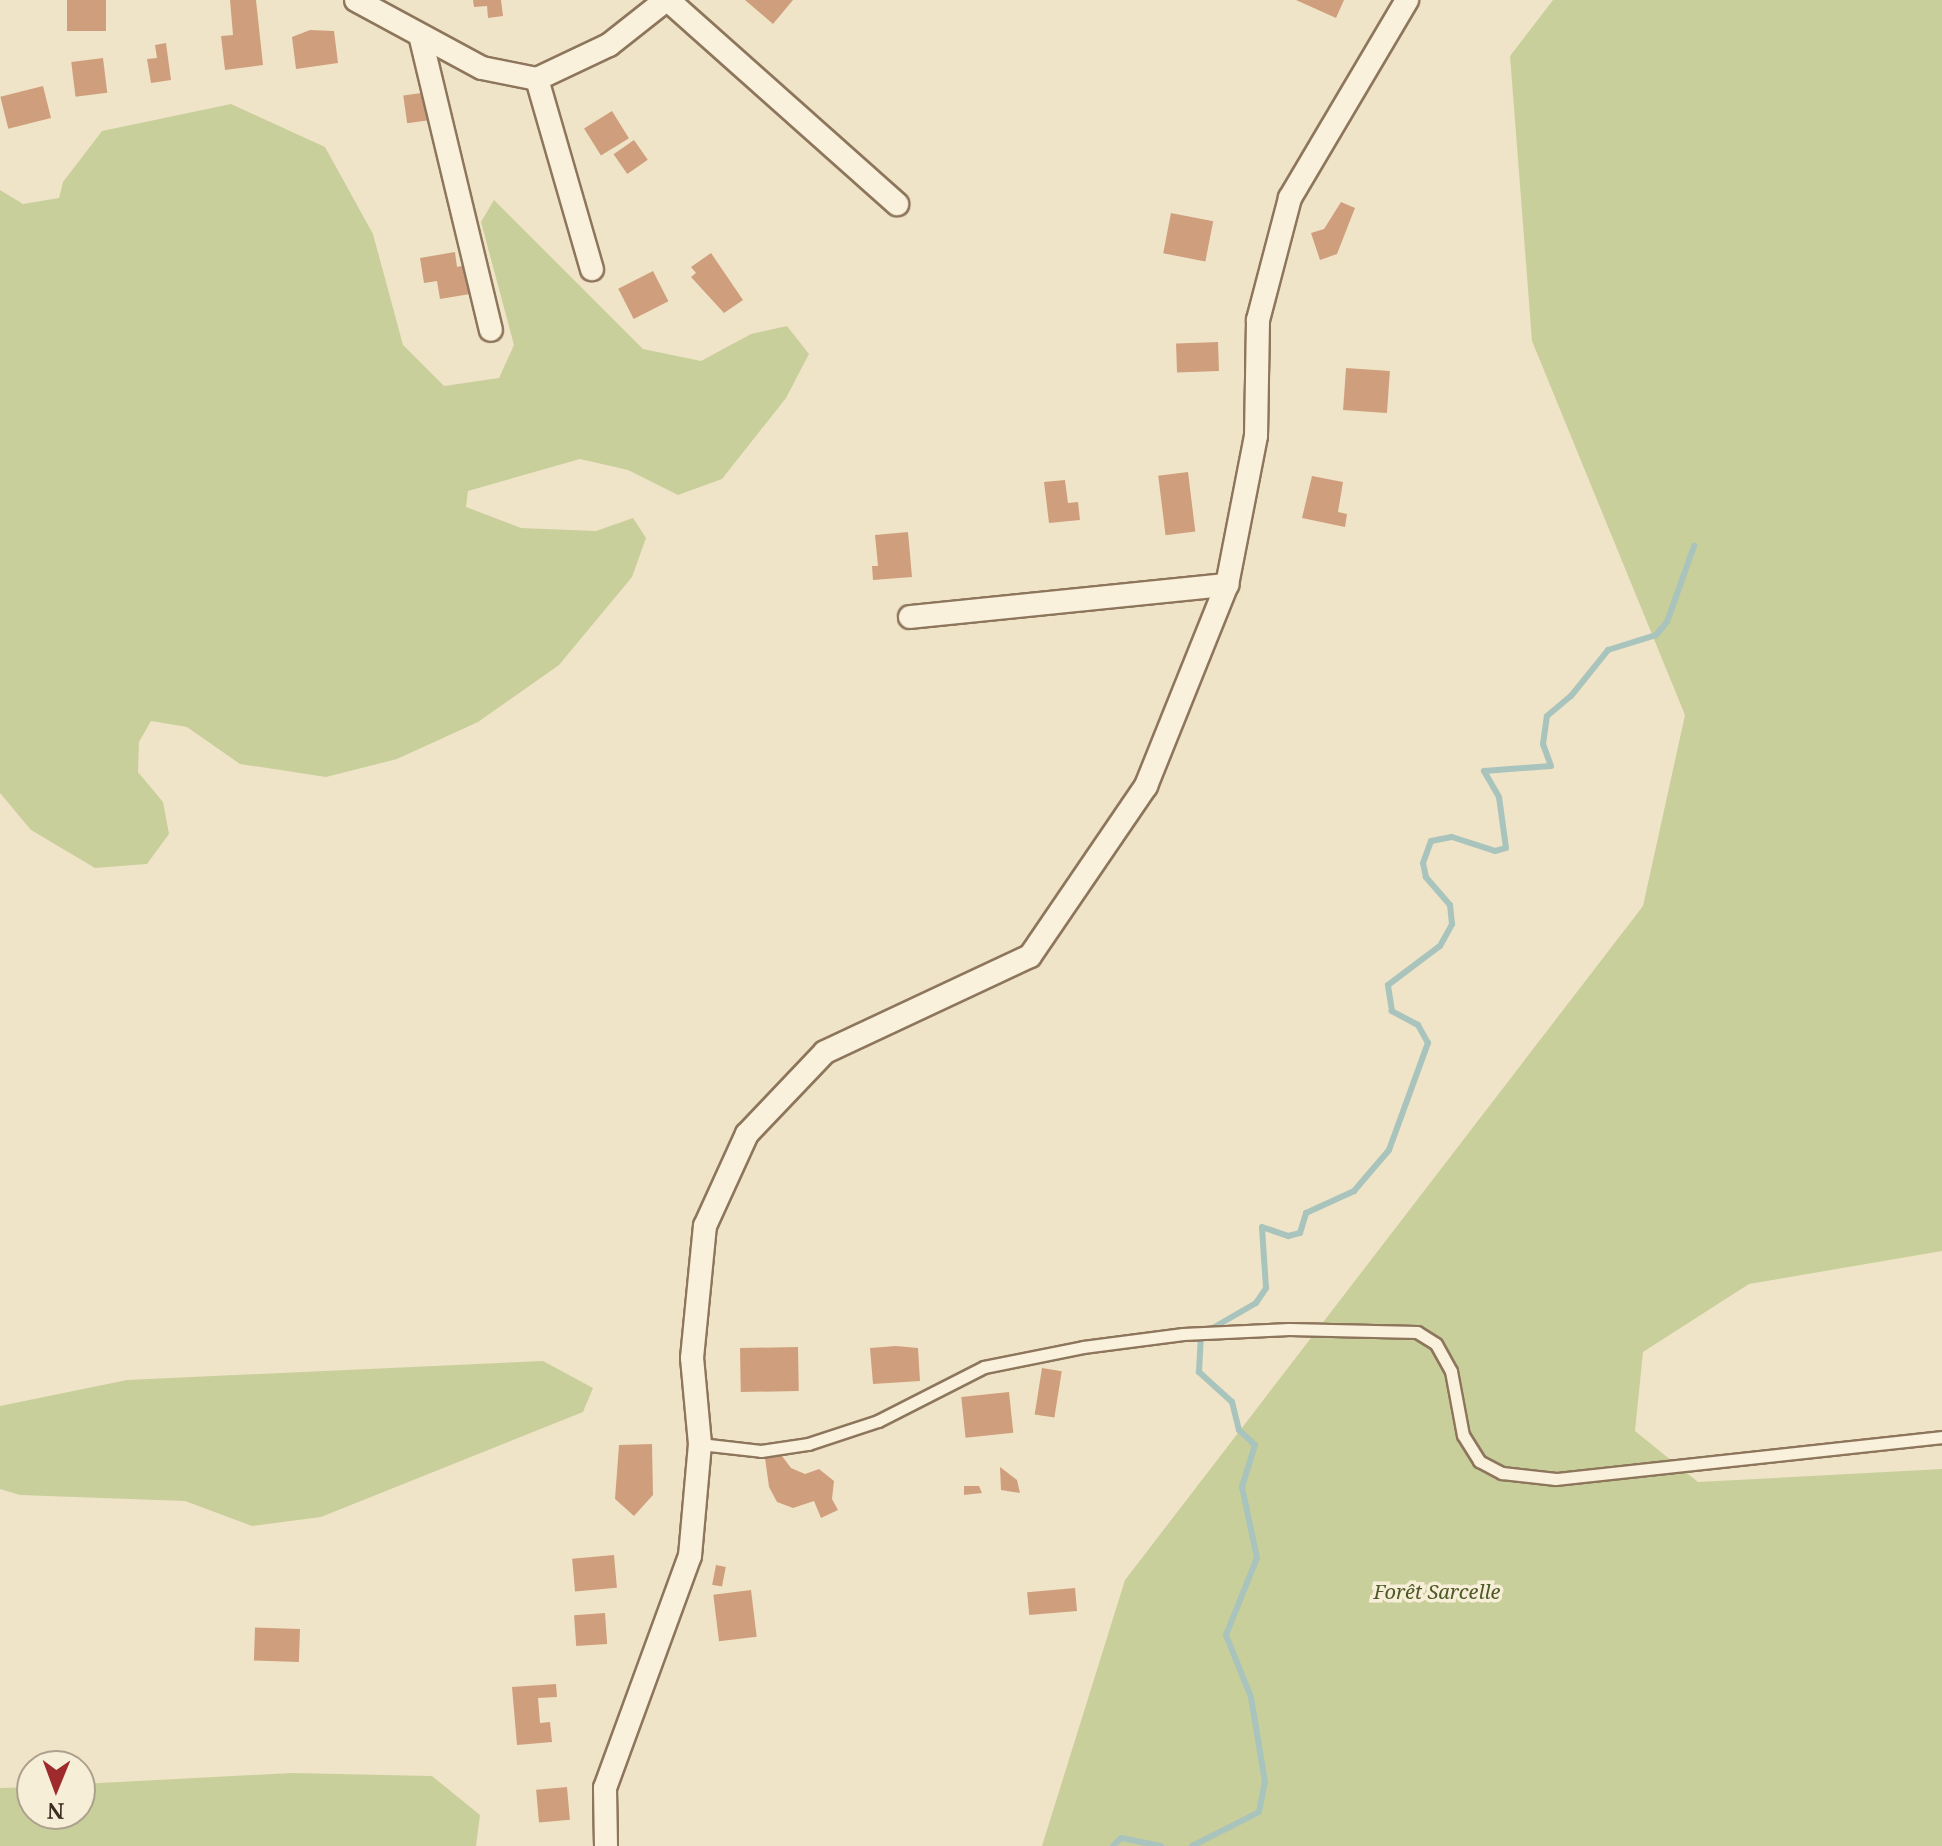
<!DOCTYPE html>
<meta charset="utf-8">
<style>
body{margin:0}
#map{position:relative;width:1942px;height:1846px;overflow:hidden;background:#f0e4c8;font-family:"Noto Serif",serif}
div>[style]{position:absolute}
.green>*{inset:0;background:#c9cf9b}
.stream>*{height:6px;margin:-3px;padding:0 3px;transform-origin:3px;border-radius:3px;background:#a9c4bc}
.building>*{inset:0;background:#cf9f7d;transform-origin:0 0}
.roads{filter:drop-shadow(2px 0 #8d765c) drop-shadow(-2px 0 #8d765c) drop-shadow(0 2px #8d765c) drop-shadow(0 -2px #8d765c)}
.service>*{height:11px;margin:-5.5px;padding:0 5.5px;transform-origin:5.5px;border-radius:5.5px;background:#faf1dc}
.minor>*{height:22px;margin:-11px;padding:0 11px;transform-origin:11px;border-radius:11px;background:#faf1dc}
span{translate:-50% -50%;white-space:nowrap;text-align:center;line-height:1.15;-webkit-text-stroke:7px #f7eed8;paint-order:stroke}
.park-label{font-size:20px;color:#4d5a26;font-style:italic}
.north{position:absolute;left:16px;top:1750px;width:80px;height:80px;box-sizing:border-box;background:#f7eed8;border:2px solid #ada18e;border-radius:50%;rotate:181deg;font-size:22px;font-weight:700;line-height:32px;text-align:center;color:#3d2e20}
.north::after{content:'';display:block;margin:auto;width:28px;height:36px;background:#9e2a2b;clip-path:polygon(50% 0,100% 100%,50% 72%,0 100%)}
</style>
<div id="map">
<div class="green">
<i style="clip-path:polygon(1553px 0,1942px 0,1942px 1251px,1749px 1284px,1643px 1352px,1635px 1431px,1698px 1482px,1942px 1469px,1942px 1846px,1042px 1846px,1125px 1580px,1643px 906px,1685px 715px,1532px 341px,1510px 56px)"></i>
<i style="clip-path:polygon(231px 104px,325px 147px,373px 234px,403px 345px,444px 386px,499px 378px,514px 345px,481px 222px,494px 200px,643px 349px,701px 361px,751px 334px,787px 326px,809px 354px,786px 398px,722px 479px,678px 495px,628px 470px,580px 459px,468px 491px,466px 507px,521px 528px,596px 531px,633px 518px,646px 538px,632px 577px,559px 665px,478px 722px,397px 759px,326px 777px,240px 764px,187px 727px,151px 721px,139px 742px,138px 772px,163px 802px,169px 834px,147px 864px,95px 868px,31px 830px,0 793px,0 190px,23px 204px,59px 198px,63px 182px,102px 131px)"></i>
<i style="clip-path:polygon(543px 1361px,593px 1388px,583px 1412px,321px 1517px,252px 1526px,185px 1501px,20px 1495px,0 1489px,0 1406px,127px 1380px)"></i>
<i style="clip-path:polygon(292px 1773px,432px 1776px,480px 1815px,476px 1846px,0 1846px,0 1788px,32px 1787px,32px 1814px,80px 1814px,80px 1784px)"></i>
</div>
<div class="stream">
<i style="left:1211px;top:1329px;width:52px;rotate:-30deg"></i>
<i style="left:1256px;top:1303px;width:18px;rotate:-56deg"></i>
<i style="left:1266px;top:1288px;width:61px;rotate:-93.8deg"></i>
<i style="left:1262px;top:1227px;width:28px;rotate:19deg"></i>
<i style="left:1288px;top:1236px;width:12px;rotate:-14deg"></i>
<i style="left:1300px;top:1233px;width:21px;rotate:-73deg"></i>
<i style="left:1306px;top:1213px;width:53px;rotate:-24.6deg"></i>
<i style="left:1354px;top:1191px;width:54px;rotate:-49.5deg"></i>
<i style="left:1389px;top:1150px;width:114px;rotate:-70deg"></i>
<i style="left:1428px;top:1043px;width:21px;rotate:-119deg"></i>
<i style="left:1418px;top:1025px;width:30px;rotate:-152deg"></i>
<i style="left:1392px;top:1011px;width:26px;rotate:-99deg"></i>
<i style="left:1388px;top:985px;width:65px;rotate:-36.9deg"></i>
<i style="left:1440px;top:946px;width:25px;rotate:-61deg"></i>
<i style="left:1452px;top:924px;width:19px;rotate:-96deg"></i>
<i style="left:1450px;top:905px;width:37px;rotate:-131deg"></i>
<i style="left:1426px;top:877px;width:14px;rotate:-102deg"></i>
<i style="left:1423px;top:863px;width:23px;rotate:-70deg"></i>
<i style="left:1431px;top:841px;width:21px;rotate:-11deg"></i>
<i style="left:1452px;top:837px;width:45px;rotate:18deg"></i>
<i style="left:1495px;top:851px;width:11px;rotate:-15deg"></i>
<i style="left:1506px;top:848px;width:51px;rotate:-97.8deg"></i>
<i style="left:1499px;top:797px;width:30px;rotate:-120deg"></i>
<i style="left:1484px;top:771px;width:67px;rotate:-4.3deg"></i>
<i style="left:1551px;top:766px;width:23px;rotate:-110deg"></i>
<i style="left:1543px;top:744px;width:28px;rotate:-82deg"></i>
<i style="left:1547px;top:716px;width:31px;rotate:-40deg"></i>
<i style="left:1571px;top:696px;width:59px;rotate:-51.2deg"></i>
<i style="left:1608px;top:650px;width:50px;rotate:-17.4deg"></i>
<i style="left:1656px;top:635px;width:17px;rotate:-50deg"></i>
<i style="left:1667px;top:622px;width:81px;rotate:-70.4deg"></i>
<i style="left:1113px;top:1846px;width:11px;rotate:-45deg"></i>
<i style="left:1121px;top:1838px;width:41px;rotate:11.3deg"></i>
<i style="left:1192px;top:1846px;width:75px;rotate:-26.9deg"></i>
<i style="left:1259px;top:1812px;width:31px;rotate:-79deg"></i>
<i style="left:1265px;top:1782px;width:86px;rotate:-99.4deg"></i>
<i style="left:1251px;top:1697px;width:67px;rotate:-112deg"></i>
<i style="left:1226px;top:1635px;width:83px;rotate:-68.1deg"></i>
<i style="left:1257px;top:1558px;width:73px;rotate:-101.9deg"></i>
<i style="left:1242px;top:1487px;width:44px;rotate:-72.8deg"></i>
<i style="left:1255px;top:1445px;width:22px;rotate:-137deg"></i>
<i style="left:1239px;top:1430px;width:29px;rotate:-104deg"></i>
<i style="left:1232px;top:1402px;width:45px;rotate:-137.7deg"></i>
<i style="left:1199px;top:1372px;width:33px;rotate:-87deg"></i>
</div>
<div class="building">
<i style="left:67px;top:0;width:39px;height:31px"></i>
<i style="clip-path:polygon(230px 0,256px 0,263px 65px,225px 70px,221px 36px,233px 35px)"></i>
<i style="clip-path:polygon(473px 0,501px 0,503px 16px,488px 18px,487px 6px,474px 7px)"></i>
<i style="clip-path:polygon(745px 0,793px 0,773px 24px)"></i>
<i style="clip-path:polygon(1296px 0,1344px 0,1336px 18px)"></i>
<i style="clip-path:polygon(310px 30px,334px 31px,338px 63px,296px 69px,292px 37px)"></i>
<i style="clip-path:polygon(166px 43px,171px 80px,151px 83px,147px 59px,157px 58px,155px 45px)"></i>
<i style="left:103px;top:58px;width:35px;height:32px;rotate:83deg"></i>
<i style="left:43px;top:86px;width:33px;height:44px;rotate:76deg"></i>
<i style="left:429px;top:92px;width:28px;height:26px;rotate:82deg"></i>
<i style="left:612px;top:111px;width:32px;height:33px;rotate:58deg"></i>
<i style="left:634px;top:140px;width:24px;height:25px;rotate:55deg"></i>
<i style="clip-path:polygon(1341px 202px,1355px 208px,1337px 254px,1320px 260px,1311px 233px,1324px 229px)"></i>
<i style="left:1171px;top:213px;width:43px;height:41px;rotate:11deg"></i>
<i style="clip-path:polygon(455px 252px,457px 267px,465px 265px,470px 294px,440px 299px,437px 281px,424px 283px,420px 258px)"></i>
<i style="clip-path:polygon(711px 253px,743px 300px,724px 313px,691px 277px,696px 273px,691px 267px)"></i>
<i style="left:653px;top:271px;width:34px;height:39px;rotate:63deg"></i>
<i style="left:1218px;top:342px;width:29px;height:42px;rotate:88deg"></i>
<i style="left:1346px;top:368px;width:44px;height:42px;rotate:4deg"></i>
<i style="left:1188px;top:472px;width:60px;height:30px;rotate:83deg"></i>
<i style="clip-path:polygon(1312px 476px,1343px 482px,1338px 512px,1347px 514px,1345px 527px,1302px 518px)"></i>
<i style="clip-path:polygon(1065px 480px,1068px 503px,1078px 502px,1080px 520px,1049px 523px,1044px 482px)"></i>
<i style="clip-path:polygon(908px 532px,912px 577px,873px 580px,872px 566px,878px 566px,875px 535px)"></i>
<i style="clip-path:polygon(896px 1346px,918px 1348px,920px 1381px,873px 1384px,870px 1348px)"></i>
<i style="left:798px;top:1347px;width:44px;height:58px;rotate:89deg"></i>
<i style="left:1042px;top:1368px;width:20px;height:47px;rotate:9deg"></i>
<i style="left:1009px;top:1392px;width:41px;height:48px;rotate:84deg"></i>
<i style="clip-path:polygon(652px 1444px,653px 1495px,634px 1516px,615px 1499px,619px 1445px)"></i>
<i style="clip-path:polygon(782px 1456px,791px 1468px,805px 1474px,819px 1469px,834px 1481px,832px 1499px,838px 1510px,821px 1518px,814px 1501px,793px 1508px,777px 1502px,769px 1487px,765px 1458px)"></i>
<i style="clip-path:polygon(1000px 1467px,1017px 1480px,1020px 1493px,1001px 1490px)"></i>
<i style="clip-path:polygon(964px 1486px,979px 1486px,982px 1493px,964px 1495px)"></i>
<i style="left:614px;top:1555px;width:33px;height:42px;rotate:85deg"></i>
<i style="left:716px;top:1565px;width:10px;height:20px;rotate:11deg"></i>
<i style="left:1075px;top:1588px;width:23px;height:48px;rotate:85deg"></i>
<i style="left:751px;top:1590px;width:47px;height:38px;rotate:83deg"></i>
<i style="left:605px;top:1613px;width:31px;height:31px;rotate:86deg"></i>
<i style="left:300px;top:1629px;width:33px;height:45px;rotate:92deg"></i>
<i style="clip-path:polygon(556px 1684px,557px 1697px,538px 1698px,540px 1723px,550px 1722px,552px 1742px,517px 1745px,512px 1687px)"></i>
<i style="left:567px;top:1787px;width:33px;height:31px;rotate:85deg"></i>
</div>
<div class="roads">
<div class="service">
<i style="left:700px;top:1444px;width:61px;rotate:6.5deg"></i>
<i style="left:761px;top:1451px;width:48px;rotate:-8.5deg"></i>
<i style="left:808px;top:1444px;width:74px;rotate:-18.2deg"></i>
<i style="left:878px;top:1421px;width:119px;rotate:-27deg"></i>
<i style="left:984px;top:1367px;width:101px;rotate:-11.4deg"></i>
<i style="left:1083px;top:1347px;width:101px;rotate:-7.4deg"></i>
<i style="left:1183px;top:1334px;width:106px;rotate:-2.7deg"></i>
<i style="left:1289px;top:1329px;width:128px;rotate:1.3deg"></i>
<i style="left:1417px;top:1332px;width:22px;rotate:32deg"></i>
<i style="left:1436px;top:1344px;width:31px;rotate:61deg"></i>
<i style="left:1451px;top:1371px;width:65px;rotate:79.4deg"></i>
<i style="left:1463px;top:1435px;width:31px;rotate:58deg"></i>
<i style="left:1479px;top:1461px;width:26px;rotate:28deg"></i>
<i style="left:1502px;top:1473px;width:54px;rotate:6.3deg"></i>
<i style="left:1556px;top:1479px;width:388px;rotate:-6.2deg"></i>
</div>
<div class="minor">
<i style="left:356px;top:0;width:143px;rotate:28.4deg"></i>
<i style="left:482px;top:68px;width:56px;rotate:11.3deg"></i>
<i style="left:537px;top:79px;width:80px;rotate:-25.3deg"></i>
<i style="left:609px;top:45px;width:73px;rotate:-38.3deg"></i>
<i style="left:668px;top:0;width:307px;rotate:41.7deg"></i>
<i style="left:421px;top:39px;width:299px;rotate:76.5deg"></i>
<i style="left:537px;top:79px;width:198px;rotate:73.9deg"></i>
<i style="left:910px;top:617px;width:319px;rotate:-5.8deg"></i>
<i style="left:606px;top:1846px;width:58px;rotate:-91deg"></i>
<i style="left:605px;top:1788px;width:247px;rotate:-69.9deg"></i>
<i style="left:690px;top:1556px;width:112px;rotate:-84.9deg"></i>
<i style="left:700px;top:1444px;width:86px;rotate:-95.3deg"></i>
<i style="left:692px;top:1358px;width:133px;rotate:-84.4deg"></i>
<i style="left:705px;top:1226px;width:101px;rotate:-65.5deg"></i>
<i style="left:747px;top:1134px;width:113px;rotate:-46.4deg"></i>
<i style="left:825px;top:1052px;width:226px;rotate:-25.1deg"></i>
<i style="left:1030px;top:956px;width:206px;rotate:-55.7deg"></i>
<i style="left:1146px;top:786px;width:217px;rotate:-68.1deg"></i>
<i style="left:1227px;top:585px;width:152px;rotate:-79deg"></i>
<i style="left:1256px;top:436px;width:116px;rotate:-89deg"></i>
<i style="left:1258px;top:320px;width:126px;rotate:-75.3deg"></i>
<i style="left:1290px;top:198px;width:230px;rotate:-59.4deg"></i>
</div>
</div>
<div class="park-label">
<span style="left:1437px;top:1591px">Forêt Sarcelle</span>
</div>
<div class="north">N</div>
</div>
